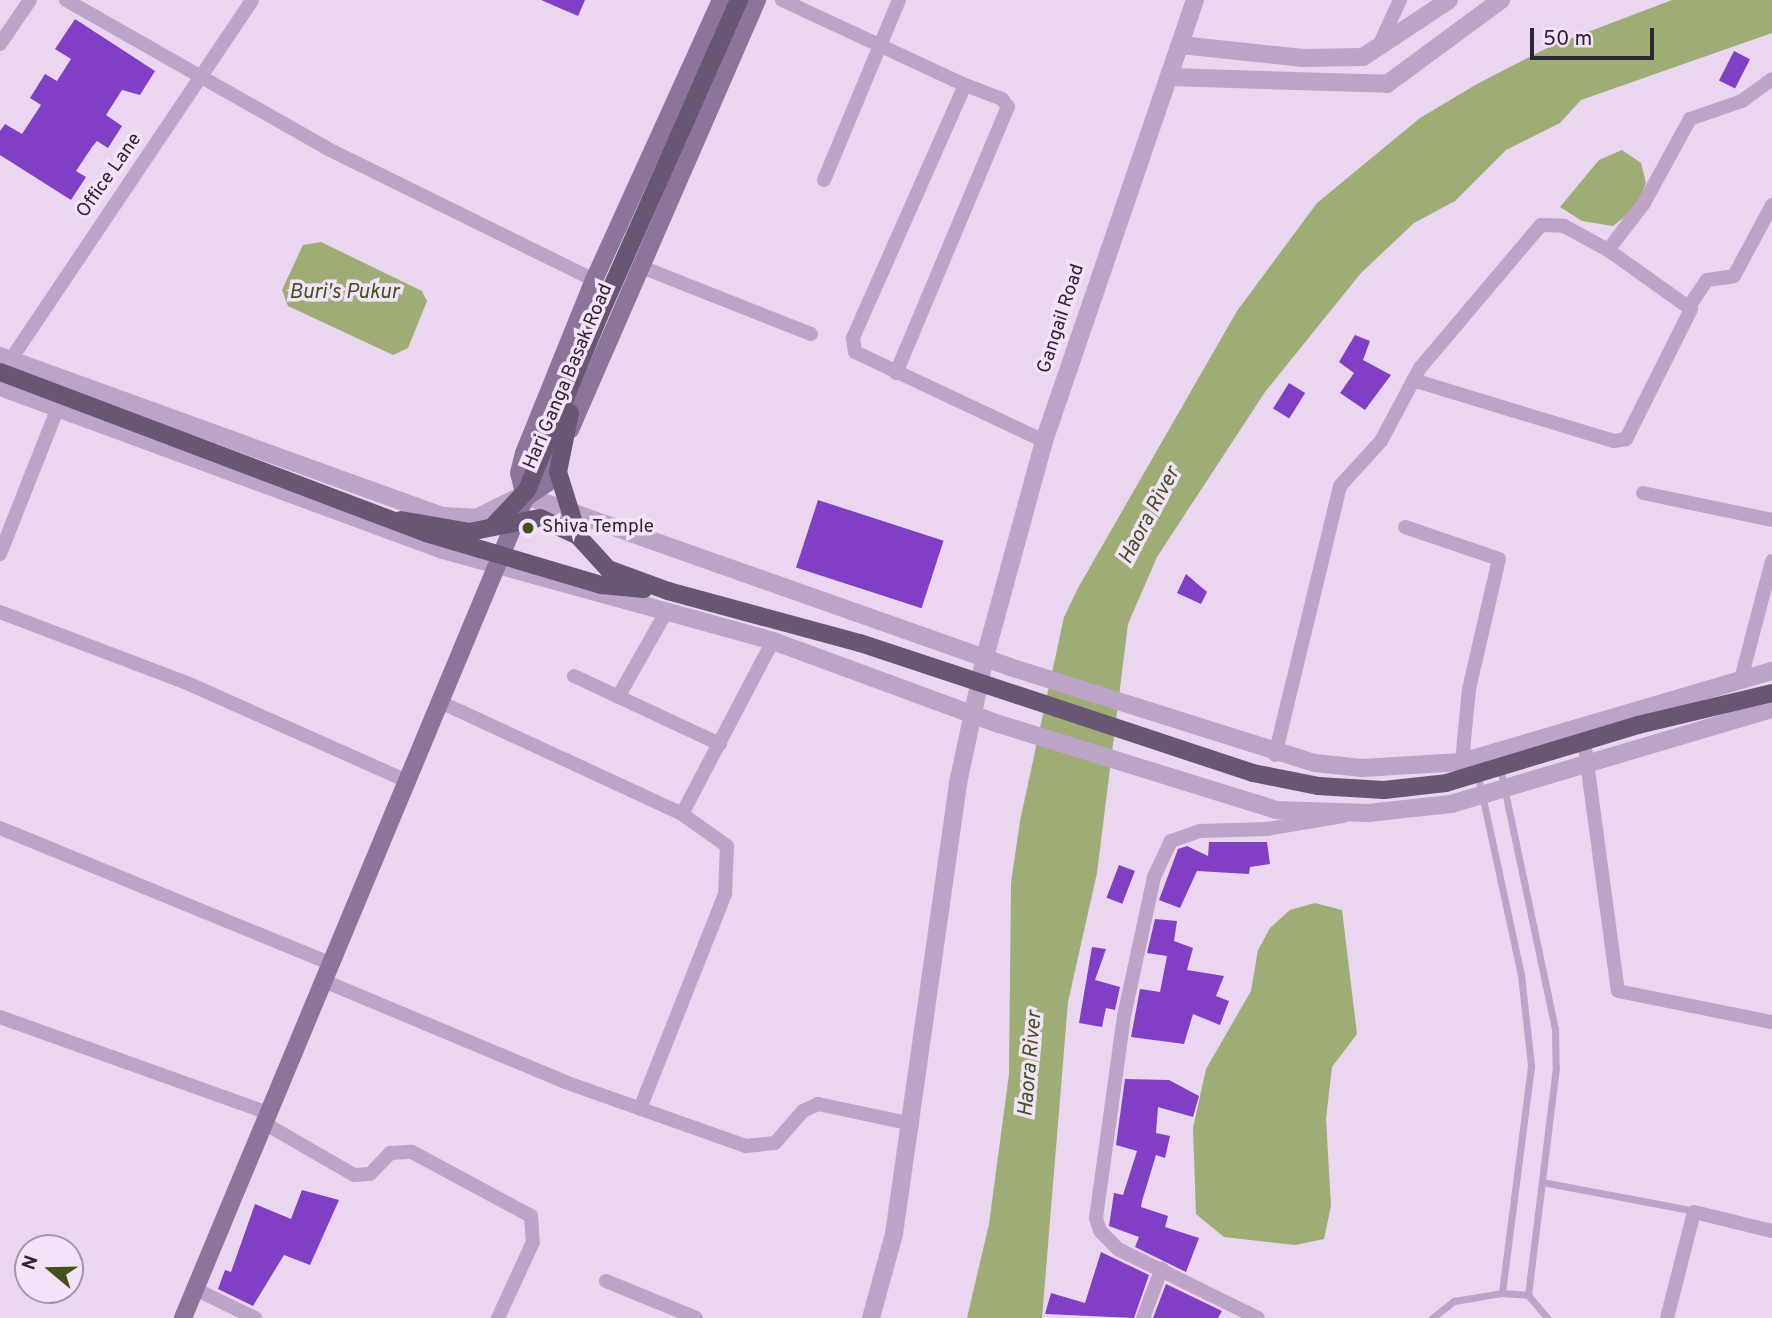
<!DOCTYPE html>
<style>
body{margin:0}
#map{position:relative;width:1772px;height:1318px;overflow:hidden;background:#ead6f0;font-family:Overpass,sans-serif}
div>[style]{position:absolute}
.water>*{inset:0;background:#9dad75}
.building>*{inset:0;background:#813fc5;transform-origin:0 0}
.service>*{height:7px;margin:-3.5px;padding:0 3.5px;transform-origin:3.5px;border-radius:3.5px;background:#bda3c8}
.minor>*{height:14px;margin:-7px;padding:0 7px;transform-origin:7px;border-radius:7px;background:#bda3c8}
.tertiary>*{height:18px;margin:-9px;padding:0 9px;transform-origin:9px;border-radius:9px;background:#bda3c8}
.secondary>*{height:18px;margin:-9px;padding:0 9px;transform-origin:9px;border-radius:9px;background:#8c749b}
.primary>*{height:18px;margin:-9px;padding:0 9px;transform-origin:9px;border-radius:9px;background:#685675}
.primary-bridge>*{height:18px;margin:-9px;padding:0 9px;transform-origin:9px;border-radius:9px;background:#685675}
.dots>*{width:19px;height:19px;translate:-50% -50%;box-sizing:border-box;border:4px solid #f4e2f8;border-radius:50%}
span{translate:-50% -50%;white-space:nowrap;text-align:center;line-height:1.15;-webkit-text-stroke:7px #f4e2f8;paint-order:stroke}
.street-label{font-size:19px;color:#2d2533}
.poi-label{font-size:19px;color:#2d2533}
.left{translate:0 -50%;text-align:left}
.water-label{font-size:21px;color:#41531b;font-style:italic}
.north{position:absolute;left:14px;top:1234px;width:70px;height:70px;box-sizing:border-box;background:#f4e2f8;border:2px solid #a496a9;border-radius:50%;rotate:289deg;font-size:19px;font-weight:700;line-height:28px;text-align:center;color:#2d2533}
.north::after{content:'';display:block;margin:auto;width:24px;height:32px;background:#41531b;clip-path:polygon(50% 0,100% 100%,50% 72%,0 100%)}
.scale{position:absolute;left:1530px;top:28px;width:124px;height:32px;box-sizing:border-box;border:4px solid #2d2533;border-top:0;padding-left:9px;font-size:21px;line-height:24px;white-space:nowrap;color:#2d2533;-webkit-text-stroke:5px #f4e2f8;paint-order:stroke}
</style>
<div id="map">
<div class="water">
<i style="clip-path:polygon(1672px 0,1772px 0,1772px 33px,1581px 100px,1560px 123px,1506px 150px,1455px 201px,1414px 223px,1361px 273px,1265px 392px,1157px 557px,1128px 624px,1097px 873px,1068px 1002px,1042px 1318px,967px 1318px,989px 1224px,1009px 1074px,1011px 883px,1020px 821px,1064px 617px,1078px 588px,1237px 311px,1317px 203px,1420px 118px,1477px 84px,1551px 46px)"></i>
<i style="clip-path:polygon(1622px 150px,1641px 163px,1646px 183px,1635px 209px,1613px 226px,1582px 221px,1560px 207px,1599px 160px)"></i>
<i style="clip-path:polygon(321px 242px,422px 291px,427px 301px,408px 348px,393px 355px,288px 306px,282px 290px,303px 245px)"></i>
<i style="clip-path:polygon(1315px 903px,1342px 910px,1357px 1034px,1332px 1067px,1326px 1119px,1331px 1206px,1324px 1239px,1295px 1245px,1224px 1237px,1196px 1214px,1193px 1128px,1206px 1069px,1251px 991px,1258px 950px,1270px 928px,1290px 910px)"></i>
</div>
<div class="building">
<i style="clip-path:polygon(541px 0,585px 0,578px 16px)"></i>
<i style="clip-path:polygon(75px 19px,155px 71px,140px 95px,122px 90px,106px 115px,122px 126px,108px 148px,97px 141px,92px 147px,76px 171px,86px 177px,71px 200px,0 155px,0 131px,5px 124px,22px 134px,41px 105px,30px 98px,45px 74px,57px 81px,71px 59px,55px 49px)"></i>
<i style="left:1734px;top:51px;width:18px;height:33px;rotate:27deg"></i>
<i style="clip-path:polygon(1355px 335px,1370px 341px,1363px 360px,1391px 375px,1365px 410px,1340px 393px,1354px 373px,1339px 362px)"></i>
<i style="left:1289px;top:383px;width:19px;height:30px;rotate:32deg"></i>
<i style="left:818px;top:500px;width:132px;height:71px;rotate:18deg"></i>
<i style="clip-path:polygon(1186px 574px,1207px 592px,1201px 604px,1177px 593px)"></i>
<i style="clip-path:polygon(1209px 842px,1267px 842px,1270px 864px,1250px 867px,1249px 874px,1197px 871px,1180px 908px,1159px 900px,1178px 849px,1187px 846px,1208px 856px)"></i>
<i style="left:1119px;top:865px;width:17px;height:35px;rotate:21deg"></i>
<i style="clip-path:polygon(1155px 919px,1177px 921px,1174px 941px,1193px 948px,1187px 970px,1224px 976px,1216px 996px,1229px 1001px,1220px 1025px,1193px 1014px,1184px 1044px,1131px 1037px,1140px 989px,1160px 992px,1167px 956px,1147px 953px)"></i>
<i style="clip-path:polygon(1092px 947px,1106px 949px,1095px 980px,1120px 987px,1115px 1010px,1106px 1008px,1102px 1027px,1079px 1023px)"></i>
<i style="clip-path:polygon(1125px 1079px,1169px 1080px,1199px 1096px,1193px 1117px,1158px 1107px,1156px 1133px,1170px 1136px,1165px 1158px,1156px 1155px,1142px 1201px,1141px 1207px,1168px 1216px,1165px 1227px,1199px 1238px,1186px 1272px,1135px 1247px,1139px 1237px,1109px 1226px,1114px 1193px,1123px 1195px,1137px 1151px,1116px 1145px)"></i>
<i style="clip-path:polygon(302px 1190px,339px 1200px,310px 1265px,284px 1255px,253px 1306px,218px 1289px,225px 1270px,231px 1272px,255px 1204px,291px 1219px)"></i>
<i style="clip-path:polygon(1101px 1252px,1149px 1275px,1134px 1318px,1045px 1314px,1051px 1293px,1085px 1303px)"></i>
<i style="clip-path:polygon(1166px 1284px,1222px 1311px,1218px 1318px,1153px 1318px)"></i>
</div>
<div class="service">
<i style="left:1500px;top:768px;width:266px;rotate:78.1deg"></i>
<i style="left:1555px;top:1028px;width:39px;rotate:89deg"></i>
<i style="left:1556px;top:1067px;width:230px;rotate:97deg"></i>
<i style="left:1478px;top:776px;width:204px;rotate:77.8deg"></i>
<i style="left:1521px;top:975px;width:92px;rotate:83.7deg"></i>
<i style="left:1531px;top:1066px;width:229px;rotate:97.3deg"></i>
<i style="left:1542px;top:1182px;width:156px;rotate:10.7deg"></i>
<i style="left:1432px;top:1318px;width:28px;rotate:-38deg"></i>
<i style="left:1454px;top:1301px;width:49px;rotate:-9.5deg"></i>
<i style="left:1502px;top:1293px;width:26px;rotate:4deg"></i>
<i style="left:1528px;top:1295px;width:30px;rotate:50deg"></i>
</div>
<div class="minor">
<i style="left:66px;top:0;width:299px;rotate:29.6deg"></i>
<i style="left:326px;top:148px;width:299px;rotate:26.2deg"></i>
<i style="left:782px;top:0;width:202px;rotate:24.9deg"></i>
<i style="left:965px;top:85px;width:277px;rotate:113.9deg"></i>
<i style="left:853px;top:338px;width:14px;rotate:82deg"></i>
<i style="left:855px;top:352px;width:209px;rotate:25.2deg"></i>
<i style="left:0;top:44px;width:53px;rotate:-55.7deg"></i>
<i style="left:1378px;top:48px;width:53px;rotate:-65.4deg"></i>
<i style="left:824px;top:180px;width:195px;rotate:-67.4deg"></i>
<i style="left:639px;top:266px;width:185px;rotate:21.6deg"></i>
<i style="left:1690px;top:305px;width:30px;rotate:-56deg"></i>
<i style="left:1707px;top:280px;width:27px;rotate:-8deg"></i>
<i style="left:1734px;top:276px;width:81px;rotate:-61.8deg"></i>
<i style="left:5px;top:368px;width:443px;rotate:-56.1deg"></i>
<i style="left:896px;top:373px;width:289px;rotate:-67.2deg"></i>
<i style="left:1008px;top:107px;width:10px;rotate:-127deg"></i>
<i style="left:1002px;top:99px;width:40px;rotate:-159deg"></i>
<i style="left:1413px;top:380px;width:210px;rotate:16.9deg"></i>
<i style="left:1614px;top:441px;width:12px;rotate:-9deg"></i>
<i style="left:1626px;top:439px;width:145px;rotate:-63.4deg"></i>
<i style="left:1691px;top:309px;width:102px;rotate:-144.6deg"></i>
<i style="left:1643px;top:493px;width:132px;rotate:11.8deg"></i>
<i style="left:1405px;top:527px;width:99px;rotate:18.8deg"></i>
<i style="left:1499px;top:559px;width:133px;rotate:103deg"></i>
<i style="left:1469px;top:689px;width:73px;rotate:95.5deg"></i>
<i style="left:0;top:554px;width:155px;rotate:-68.4deg"></i>
<i style="left:0;top:612px;width:200px;rotate:20.8deg"></i>
<i style="left:187px;top:683px;width:241px;rotate:24deg"></i>
<i style="left:574px;top:676px;width:161px;rotate:25deg"></i>
<i style="left:1741px;top:679px;width:122px;rotate:-75.3deg"></i>
<i style="left:618px;top:697px;width:98px;rotate:-60.5deg"></i>
<i style="left:438px;top:701px;width:269px;rotate:24.8deg"></i>
<i style="left:682px;top:814px;width:55px;rotate:35.4deg"></i>
<i style="left:727px;top:846px;width:48px;rotate:92.4deg"></i>
<i style="left:725px;top:894px;width:231px;rotate:111.6deg"></i>
<i style="left:1583px;top:733px;width:260px;rotate:82.3deg"></i>
<i style="left:1618px;top:991px;width:157px;rotate:11.4deg"></i>
<i style="left:1275px;top:755px;width:277px;rotate:-76.4deg"></i>
<i style="left:1340px;top:486px;width:61px;rotate:-47.7deg"></i>
<i style="left:1381px;top:441px;width:83px;rotate:-61.9deg"></i>
<i style="left:1420px;top:368px;width:187px;rotate:-49.8deg"></i>
<i style="left:1541px;top:225px;width:23px;rotate:2deg"></i>
<i style="left:1564px;top:226px;width:50px;rotate:28.6deg"></i>
<i style="left:1608px;top:250px;width:59px;rotate:-52.5deg"></i>
<i style="left:1644px;top:203px;width:96px;rotate:-61.3deg"></i>
<i style="left:1690px;top:119px;width:55px;rotate:-19.1deg"></i>
<i style="left:1742px;top:101px;width:37px;rotate:-36deg"></i>
<i style="left:682px;top:814px;width:195px;rotate:-62.3deg"></i>
<i style="left:0;top:828px;width:358px;rotate:22.3deg"></i>
<i style="left:324px;top:981px;width:261px;rotate:22.7deg"></i>
<i style="left:565px;top:1082px;width:192px;rotate:19.5deg"></i>
<i style="left:746px;top:1146px;width:29px;rotate:-6deg"></i>
<i style="left:775px;top:1143px;width:43px;rotate:-48.8deg"></i>
<i style="left:803px;top:1111px;width:17px;rotate:-25deg"></i>
<i style="left:818px;top:1104px;width:96px;rotate:12deg"></i>
<i style="left:0;top:1017px;width:285px;rotate:19.7deg"></i>
<i style="left:264px;top:1123px;width:104px;rotate:30deg"></i>
<i style="left:354px;top:1175px;width:16px;rotate:-4deg"></i>
<i style="left:370px;top:1174px;width:29px;rotate:-46deg"></i>
<i style="left:390px;top:1153px;width:22px;rotate:-3deg"></i>
<i style="left:412px;top:1152px;width:135px;rotate:28.3deg"></i>
<i style="left:531px;top:1216px;width:26px;rotate:86deg"></i>
<i style="left:533px;top:1242px;width:84px;rotate:114.7deg"></i>
<i style="left:606px;top:1281px;width:97px;rotate:22.3deg"></i>
<i style="left:195px;top:1289px;width:67px;rotate:25.8deg"></i>
<i style="left:1143px;top:1318px;width:53px;rotate:-69.2deg"></i>
<i style="left:1258px;top:1318px;width:156px;rotate:-153.8deg"></i>
<i style="left:1118px;top:1249px;width:25px;rotate:-135deg"></i>
<i style="left:1100px;top:1231px;width:14px;rotate:-107deg"></i>
<i style="left:1096px;top:1218px;width:204px;rotate:-82.1deg"></i>
<i style="left:1124px;top:1016px;width:142px;rotate:-77.8deg"></i>
<i style="left:1154px;top:877px;width:40px;rotate:-65deg"></i>
<i style="left:1171px;top:841px;width:31px;rotate:-19deg"></i>
<i style="left:1200px;top:831px;width:67px;rotate:-1.7deg"></i>
<i style="left:1267px;top:829px;width:77px;rotate:-9.7deg"></i>
<i style="left:1667px;top:1318px;width:109px;rotate:-75.7deg"></i>
<i style="left:1694px;top:1212px;width:80px;rotate:13.7deg"></i>
</div>
<div class="tertiary">
<i style="left:1181px;top:45px;width:123px;rotate:6.1deg"></i>
<i style="left:1303px;top:58px;width:60px;rotate:-1deg"></i>
<i style="left:1363px;top:57px;width:103px;rotate:-33.5deg"></i>
<i style="left:1169px;top:77px;width:218px;rotate:1.8deg"></i>
<i style="left:1387px;top:84px;width:142px;rotate:-36.4deg"></i>
<i style="left:0;top:356px;width:471px;rotate:19.9deg"></i>
<i style="left:443px;top:516px;width:33px;rotate:3deg"></i>
<i style="left:476px;top:518px;width:52px;rotate:-26.1deg"></i>
<i style="left:523px;top:495px;width:516px;rotate:19.45deg"></i>
<i style="left:1010px;top:667px;width:320px;rotate:17.5deg"></i>
<i style="left:1315px;top:763px;width:47px;rotate:6.1deg"></i>
<i style="left:1362px;top:768px;width:100px;rotate:-3.4deg"></i>
<i style="left:1462px;top:762px;width:323px;rotate:-16.4deg"></i>
<i style="left:0;top:387px;width:472px;rotate:20.2deg"></i>
<i style="left:443px;top:550px;width:342px;rotate:15.4deg"></i>
<i style="left:773px;top:641px;width:241px;rotate:20.2deg"></i>
<i style="left:999px;top:724px;width:290px;rotate:17.2deg"></i>
<i style="left:1276px;top:810px;width:92px;rotate:1.9deg"></i>
<i style="left:1368px;top:813px;width:83px;rotate:-6.2deg"></i>
<i style="left:1451px;top:804px;width:335px;rotate:-16.5deg"></i>
<i style="left:871px;top:1318px;width:87px;rotate:-74.7deg"></i>
<i style="left:894px;top:1234px;width:456px;rotate:-81.9deg"></i>
<i style="left:958px;top:783px;width:129px;rotate:-77.9deg"></i>
<i style="left:985px;top:657px;width:224px;rotate:-74.7deg"></i>
<i style="left:1044px;top:441px;width:466px;rotate:-71.1deg"></i>
</div>
<div class="secondary">
<i style="left:570px;top:430px;width:469px;rotate:-66.5deg"></i>
<i style="left:525px;top:498px;width:27px;rotate:-34deg"></i>
<i style="left:547px;top:483px;width:30px;rotate:-66deg"></i>
<i style="left:525px;top:498px;width:26px;rotate:-103deg"></i>
<i style="left:519px;top:473px;width:21px;rotate:-76deg"></i>
<i style="left:524px;top:453px;width:187px;rotate:-68deg"></i>
<i style="left:594px;top:280px;width:307px;rotate:-65.6deg"></i>
<i style="left:183px;top:1318px;width:888px;rotate:-67.36deg"></i>
</div>
<div class="primary">
<i style="left:599px;top:316px;width:346px;rotate:-66.1deg"></i>
</div>
<div class="primary-bridge">
<i style="left:0;top:372px;width:455px;rotate:20.7deg"></i>
<i style="left:426px;top:533px;width:184px;rotate:16.5deg"></i>
<i style="left:602px;top:585px;width:42px;rotate:5.4deg"></i>
<i style="left:570px;top:413px;width:60px;rotate:101.5deg"></i>
<i style="left:558px;top:472px;width:67px;rotate:72.6deg"></i>
<i style="left:401px;top:520px;width:69px;rotate:10deg"></i>
<i style="left:469px;top:532px;width:72px;rotate:-11.2deg"></i>
<i style="left:540px;top:518px;width:42px;rotate:25.3deg"></i>
<i style="left:578px;top:536px;width:45px;rotate:47.7deg"></i>
<i style="left:608px;top:569px;width:64px;rotate:20.1deg"></i>
<i style="left:668px;top:591px;width:199px;rotate:15.2deg"></i>
<i style="left:860px;top:643px;width:414px;rotate:18.3deg"></i>
<i style="left:1253px;top:773px;width:66px;rotate:11.3deg"></i>
<i style="left:1318px;top:786px;width:66px;rotate:3.5deg"></i>
<i style="left:1384px;top:790px;width:62px;rotate:-6.4deg"></i>
<i style="left:1446px;top:783px;width:201px;rotate:-16.8deg"></i>
<i style="left:1638px;top:725px;width:138px;rotate:-13.4deg"></i>
<i style="left:495px;top:524px;width:47px;rotate:-46.7deg"></i>
<i style="left:527px;top:490px;width:188px;rotate:-67.5deg"></i>
</div>
<div class="dots">
<i style="left:528px;top:528px;background:#41531b"></i>
</div>
<div class="street-label">
<span style="left:110px;top:176px;rotate:-55deg">Office Lane</span>
<span style="left:1062px;top:319px;rotate:-72deg">Gangail Road</span>
<span style="left:569px;top:377px;rotate:-67deg">Hari Ganga Basak Road</span>
</div>
<div class="poi-label">
<span class="left" style="left:542px;top:528px">Shiva Temple</span>
</div>
<div class="water-label">
<span style="left:344px;top:293px">Buri's Pukur</span>
<span style="left:1150px;top:516px;rotate:-62deg">Haora River</span>
<span style="left:1031px;top:1064px;rotate:-85deg">Haora River</span>
</div>
<div class="north">N</div>
<div class="scale">50 m</div>
</div>
